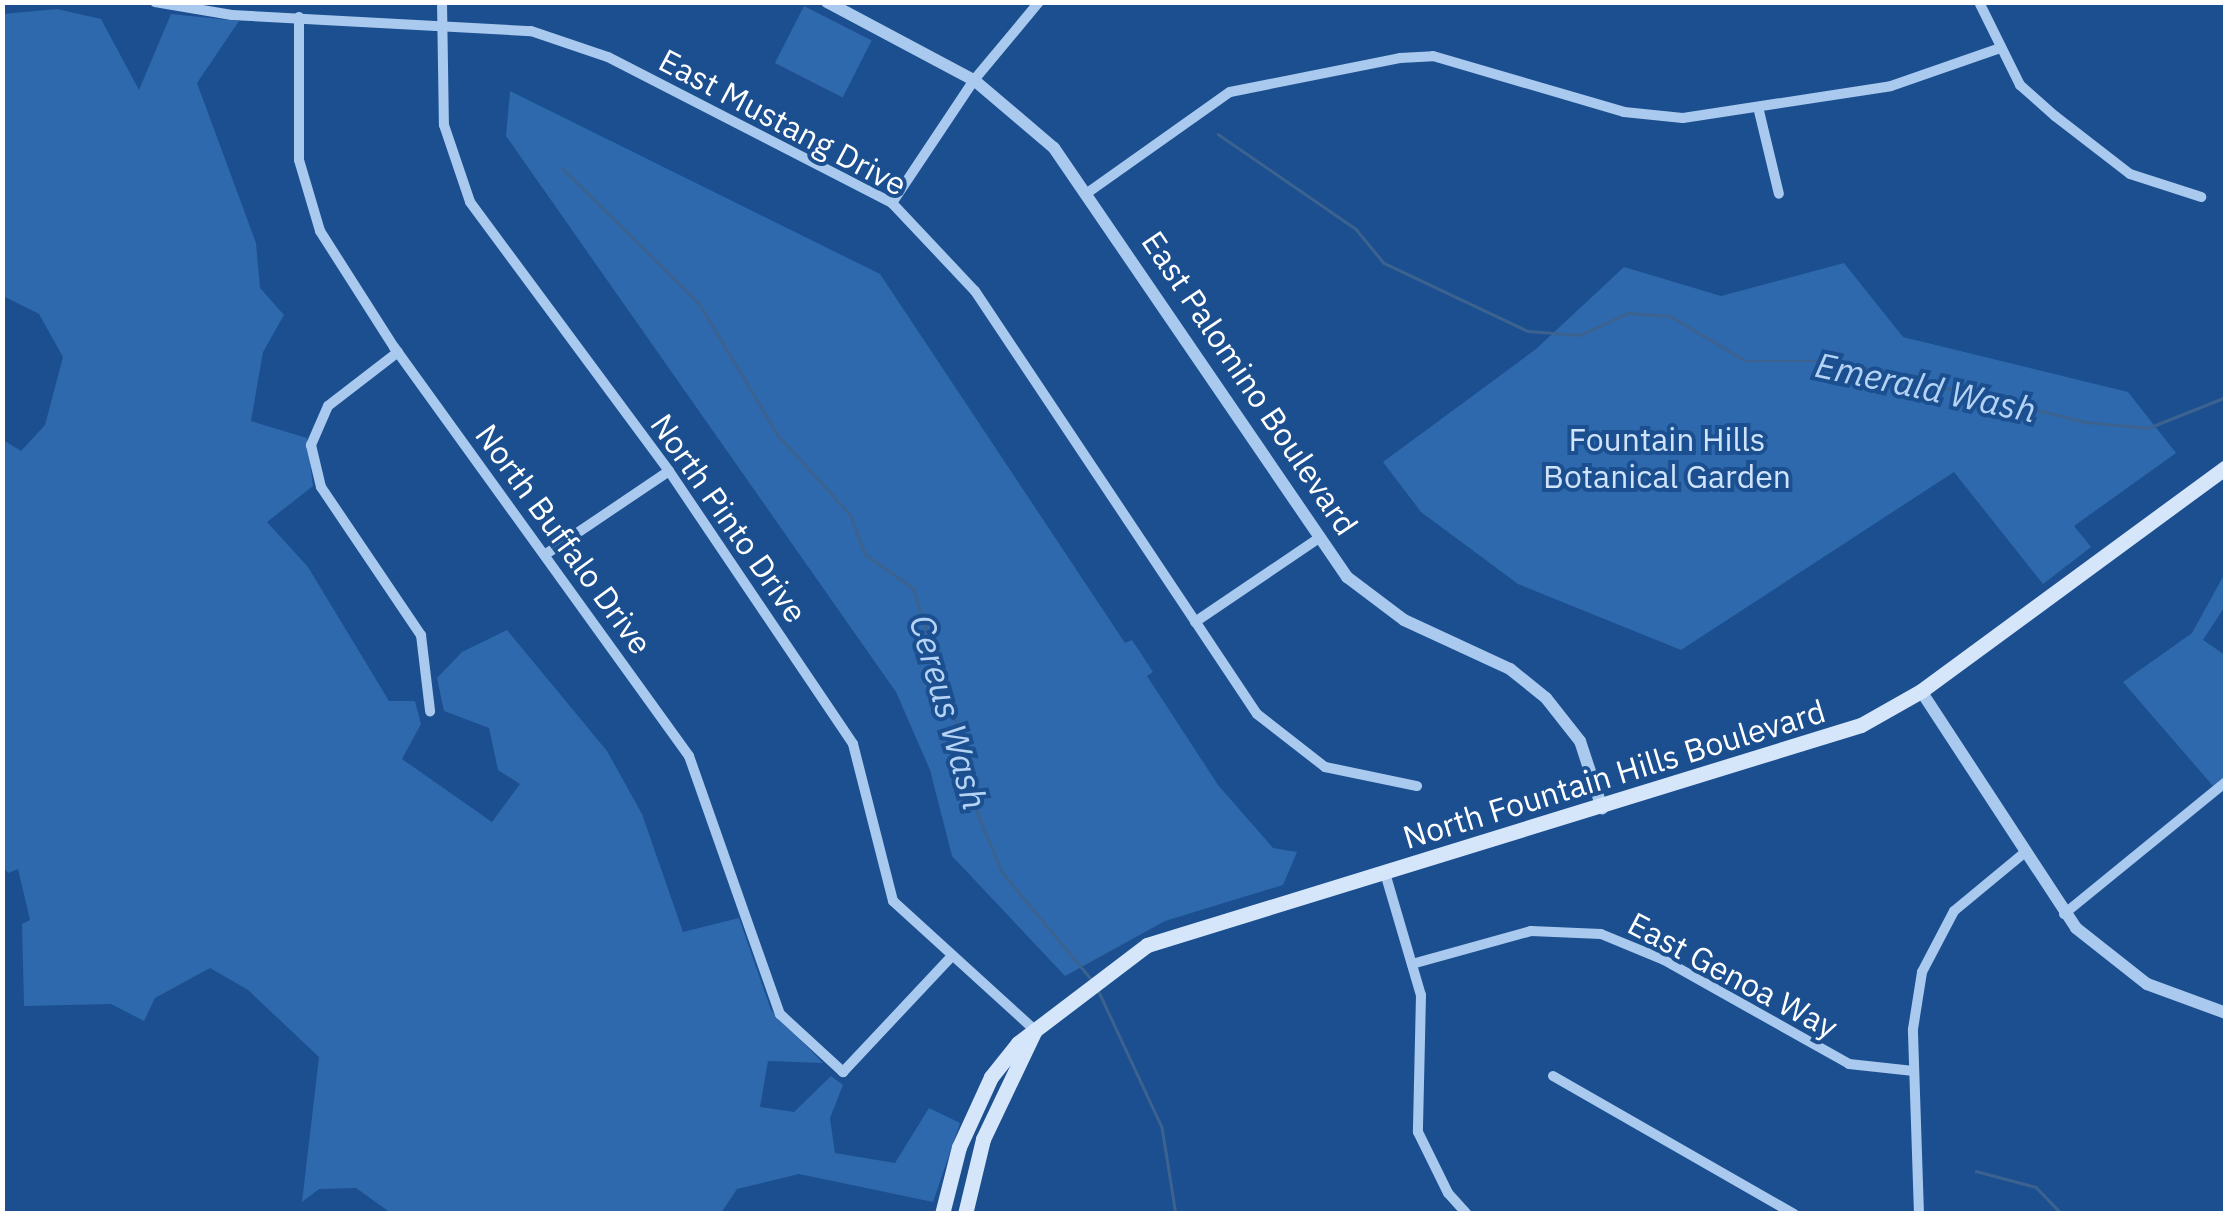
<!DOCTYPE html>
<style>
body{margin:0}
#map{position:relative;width:2228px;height:1216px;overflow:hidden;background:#1b4f8f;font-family:"IBM Plex Sans",sans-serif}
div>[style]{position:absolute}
.green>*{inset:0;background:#2e69ad;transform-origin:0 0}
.stream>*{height:2.5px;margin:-1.25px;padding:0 1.25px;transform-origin:1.25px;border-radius:1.25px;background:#3c6290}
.minor>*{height:10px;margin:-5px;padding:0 5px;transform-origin:5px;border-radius:5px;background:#a9c9ee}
.tertiary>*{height:12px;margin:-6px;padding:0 6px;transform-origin:6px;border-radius:6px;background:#a9c9ee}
.secondary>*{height:15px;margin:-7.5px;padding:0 7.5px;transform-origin:7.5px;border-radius:7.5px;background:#d6e6fa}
span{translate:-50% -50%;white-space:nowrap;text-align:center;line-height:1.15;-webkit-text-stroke:8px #1b4f8f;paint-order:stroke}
.street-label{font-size:32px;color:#fff}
.park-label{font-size:32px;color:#cfe3fa}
.water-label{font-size:35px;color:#b5d3f5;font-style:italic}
.frame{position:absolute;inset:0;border:5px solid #fff;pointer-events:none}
</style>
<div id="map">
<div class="green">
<i style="left:804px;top:6px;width:76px;height:64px;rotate:27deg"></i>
<i style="clip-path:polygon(57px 9px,101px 19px,139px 90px,171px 14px,239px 21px,197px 83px,256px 243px,260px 288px,284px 315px,263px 352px,251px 421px,307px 438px,313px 486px,267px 522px,308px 567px,389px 701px,415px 701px,421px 724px,402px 759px,492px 822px,520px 784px,498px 770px,489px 728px,444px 711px,437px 678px,462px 652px,507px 630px,607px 751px,642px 814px,683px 932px,739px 918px,771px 1010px,823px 1063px,768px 1061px,760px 1107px,794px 1112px,831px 1076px,843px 1085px,830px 1118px,835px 1153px,895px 1163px,929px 1108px,960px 1123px,933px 1202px,799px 1174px,737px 1189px,721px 1213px,391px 1213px,356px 1188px,319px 1189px,302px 1202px,319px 1057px,248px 990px,210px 968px,155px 998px,144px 1021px,111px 1004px,24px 1006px,22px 924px,30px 920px,18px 869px,8px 873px,3px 866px,3px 440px,21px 451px,45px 425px,63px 357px,39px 314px,3px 296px,3px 14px)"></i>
<i style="clip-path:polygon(510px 91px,880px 274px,1125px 643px,1132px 640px,1153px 672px,1147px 676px,1218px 785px,1273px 848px,1297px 852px,1283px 885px,1165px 921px,1065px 976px,952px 856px,930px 770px,896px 692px,506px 136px)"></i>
<i style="clip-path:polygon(1844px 263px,1903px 337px,2128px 392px,2176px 453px,2074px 526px,2091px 547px,2043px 584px,1954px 472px,1681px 650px,1518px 584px,1421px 512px,1383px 462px,1536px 349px,1624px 267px,1721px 296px)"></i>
<i style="clip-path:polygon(2225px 573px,2225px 606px,2203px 640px,2225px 655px,2225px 776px,2213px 786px,2123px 682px,2192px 633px)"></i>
</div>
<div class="stream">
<i style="left:1218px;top:134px;width:168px;rotate:34.5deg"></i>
<i style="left:1356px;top:229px;width:44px;rotate:50.5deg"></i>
<i style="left:1384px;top:263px;width:159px;rotate:25.3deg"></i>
<i style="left:1528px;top:331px;width:52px;rotate:4.4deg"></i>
<i style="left:1580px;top:335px;width:53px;rotate:-24.6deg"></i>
<i style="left:1628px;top:313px;width:42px;rotate:4.1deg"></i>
<i style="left:1670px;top:316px;width:88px;rotate:30.6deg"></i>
<i style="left:1746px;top:361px;width:90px"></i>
<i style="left:1836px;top:361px;width:257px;rotate:13.7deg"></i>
<i style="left:2086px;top:422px;width:62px;rotate:5.5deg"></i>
<i style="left:2148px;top:428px;width:84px;rotate:-21.7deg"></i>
<i style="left:563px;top:169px;width:191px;rotate:44.6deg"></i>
<i style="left:699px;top:303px;width:154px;rotate:59.1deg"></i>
<i style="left:778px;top:435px;width:107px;rotate:47.7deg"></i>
<i style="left:850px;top:514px;width:43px;rotate:69.4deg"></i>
<i style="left:865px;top:554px;width:59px;rotate:35.3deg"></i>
<i style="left:913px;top:588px;width:133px;rotate:71.6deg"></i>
<i style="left:955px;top:714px;width:90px;rotate:78.4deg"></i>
<i style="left:973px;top:802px;width:76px;rotate:67.5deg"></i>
<i style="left:1002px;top:872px;width:141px;rotate:50.2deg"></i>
<i style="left:1099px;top:992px;width:149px;rotate:65deg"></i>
<i style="left:1162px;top:1127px;width:88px;rotate:80.9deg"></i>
<i style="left:1976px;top:1171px;width:62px;rotate:14.9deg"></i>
<i style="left:2036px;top:1187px;width:37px;rotate:46deg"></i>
</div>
<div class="minor">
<i style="left:155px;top:2px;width:78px;rotate:9.6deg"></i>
<i style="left:232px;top:15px;width:299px;rotate:3.1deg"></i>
<i style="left:531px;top:31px;width:81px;rotate:18.7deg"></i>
<i style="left:608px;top:57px;width:319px;rotate:27.2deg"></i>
<i style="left:892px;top:203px;width:121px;rotate:46.7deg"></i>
<i style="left:975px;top:291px;width:508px;rotate:56.31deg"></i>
<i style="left:1257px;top:714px;width:86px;rotate:37.9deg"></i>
<i style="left:1325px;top:767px;width:94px;rotate:11.7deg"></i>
<i style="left:442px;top:2px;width:123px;rotate:89.1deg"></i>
<i style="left:444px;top:125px;width:81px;rotate:71.3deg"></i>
<i style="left:470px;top:202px;width:335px;rotate:53.5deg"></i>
<i style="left:669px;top:471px;width:329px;rotate:56deg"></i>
<i style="left:853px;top:744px;width:162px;rotate:75.7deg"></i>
<i style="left:893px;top:901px;width:192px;rotate:42.3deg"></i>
<i style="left:1979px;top:2px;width:93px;rotate:63.7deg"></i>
<i style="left:2020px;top:85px;width:47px;rotate:41.5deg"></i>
<i style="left:2055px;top:116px;width:95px;rotate:37.7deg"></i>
<i style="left:2130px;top:174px;width:75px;rotate:17.9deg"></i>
<i style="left:299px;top:17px;width:143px;rotate:90deg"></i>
<i style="left:299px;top:160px;width:74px;rotate:73.5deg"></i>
<i style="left:320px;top:231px;width:138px;rotate:57.5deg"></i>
<i style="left:394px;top:347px;width:504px;rotate:54.2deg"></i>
<i style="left:689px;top:756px;width:274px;rotate:70.6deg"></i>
<i style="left:780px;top:1014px;width:86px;rotate:42.6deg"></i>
<i style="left:843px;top:1072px;width:155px;rotate:-46.8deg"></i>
<i style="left:1759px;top:111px;width:85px;rotate:76.5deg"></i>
<i style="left:1090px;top:191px;width:171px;rotate:-35.3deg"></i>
<i style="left:1230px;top:92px;width:173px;rotate:-11.3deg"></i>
<i style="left:1400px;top:58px;width:33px;rotate:-3deg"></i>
<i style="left:1433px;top:56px;width:199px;rotate:16.3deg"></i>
<i style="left:1624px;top:112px;width:59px;rotate:5.8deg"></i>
<i style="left:1683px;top:118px;width:210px;rotate:-8.7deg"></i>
<i style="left:1891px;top:86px;width:115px;rotate:-19.2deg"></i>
<i style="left:892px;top:203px;width:148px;rotate:-56.3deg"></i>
<i style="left:974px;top:80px;width:102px;rotate:-50.2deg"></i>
<i style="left:398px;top:352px;width:88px;rotate:142.4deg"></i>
<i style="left:328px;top:406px;width:43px;rotate:113.6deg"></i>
<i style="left:311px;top:445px;width:43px;rotate:76.6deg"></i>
<i style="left:321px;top:487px;width:179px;rotate:56deg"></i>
<i style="left:421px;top:635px;width:77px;rotate:83.2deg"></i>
<i style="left:546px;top:554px;width:148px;rotate:-34deg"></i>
<i style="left:1195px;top:622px;width:150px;rotate:-34.1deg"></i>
<i style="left:1385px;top:873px;width:127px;rotate:73.6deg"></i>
<i style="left:1421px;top:995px;width:137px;rotate:91.3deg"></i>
<i style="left:1418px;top:1132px;width:68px;rotate:63.8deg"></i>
<i style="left:1448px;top:1193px;width:28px;rotate:48deg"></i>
<i style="left:2064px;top:914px;width:209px;rotate:-39.2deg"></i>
<i style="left:1412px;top:964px;width:123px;rotate:-15.5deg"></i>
<i style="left:1531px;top:931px;width:70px;rotate:2.5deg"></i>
<i style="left:1601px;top:934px;width:68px;rotate:22.4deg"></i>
<i style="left:1664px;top:960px;width:212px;rotate:29.3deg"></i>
<i style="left:1849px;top:1064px;width:65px;rotate:6.1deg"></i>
<i style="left:1553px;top:1076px;width:278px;rotate:29.8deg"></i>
<i style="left:1919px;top:1214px;width:185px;rotate:-91.9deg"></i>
<i style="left:1913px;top:1029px;width:58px;rotate:-81deg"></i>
<i style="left:1922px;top:972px;width:69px;rotate:-62.3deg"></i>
<i style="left:1954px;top:911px;width:89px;rotate:-39.6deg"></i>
</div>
<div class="tertiary">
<i style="left:827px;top:2px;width:166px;rotate:28deg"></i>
<i style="left:974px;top:80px;width:105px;rotate:40.4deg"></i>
<i style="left:1054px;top:148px;width:520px;rotate:55.67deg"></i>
<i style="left:1347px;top:577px;width:71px;rotate:37deg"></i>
<i style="left:1404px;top:620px;width:117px;rotate:24.8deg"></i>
<i style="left:1510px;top:669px;width:46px;rotate:38.9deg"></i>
<i style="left:1546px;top:698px;width:55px;rotate:51.7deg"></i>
<i style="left:1580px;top:741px;width:71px;rotate:71.8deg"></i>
<i style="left:1921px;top:691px;width:283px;rotate:56.8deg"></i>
<i style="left:2076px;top:928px;width:90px;rotate:38.3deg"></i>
<i style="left:2147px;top:984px;width:84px;rotate:20.2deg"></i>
</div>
<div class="secondary">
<i style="left:942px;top:1214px;width:69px;rotate:-75.8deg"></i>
<i style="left:959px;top:1147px;width:77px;rotate:-65.4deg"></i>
<i style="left:991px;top:1077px;width:43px;rotate:-51.5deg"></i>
<i style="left:1018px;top:1043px;width:162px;rotate:-37.2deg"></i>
<i style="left:1147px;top:945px;width:747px;rotate:-17.13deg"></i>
<i style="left:1861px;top:725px;width:69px;rotate:-29.5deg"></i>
<i style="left:1921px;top:691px;width:378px;rotate:-36.3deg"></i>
<i style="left:965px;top:1214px;width:77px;rotate:-76.5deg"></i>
<i style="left:983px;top:1139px;width:121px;rotate:-64.5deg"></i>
</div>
<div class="street-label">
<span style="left:783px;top:122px;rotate:28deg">East Mustang Drive</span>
<span style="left:1250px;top:383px;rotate:56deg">East Palomino Boulevard</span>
<span style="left:729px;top:518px;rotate:55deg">North Pinto Drive</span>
<span style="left:564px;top:539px;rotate:54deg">North Buffalo Drive</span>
<span style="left:1614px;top:774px;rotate:-17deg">North Fountain Hills Boulevard</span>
<span style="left:1733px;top:975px;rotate:28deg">East Genoa Way</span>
</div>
<div class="park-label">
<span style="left:1667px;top:458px">Fountain Hills<br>Botanical Garden</span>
</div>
<div class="water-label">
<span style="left:1926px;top:387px;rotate:12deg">Emerald Wash</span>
<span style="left:949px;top:712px;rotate:74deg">Cereus Wash</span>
</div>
<div class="frame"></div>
</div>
